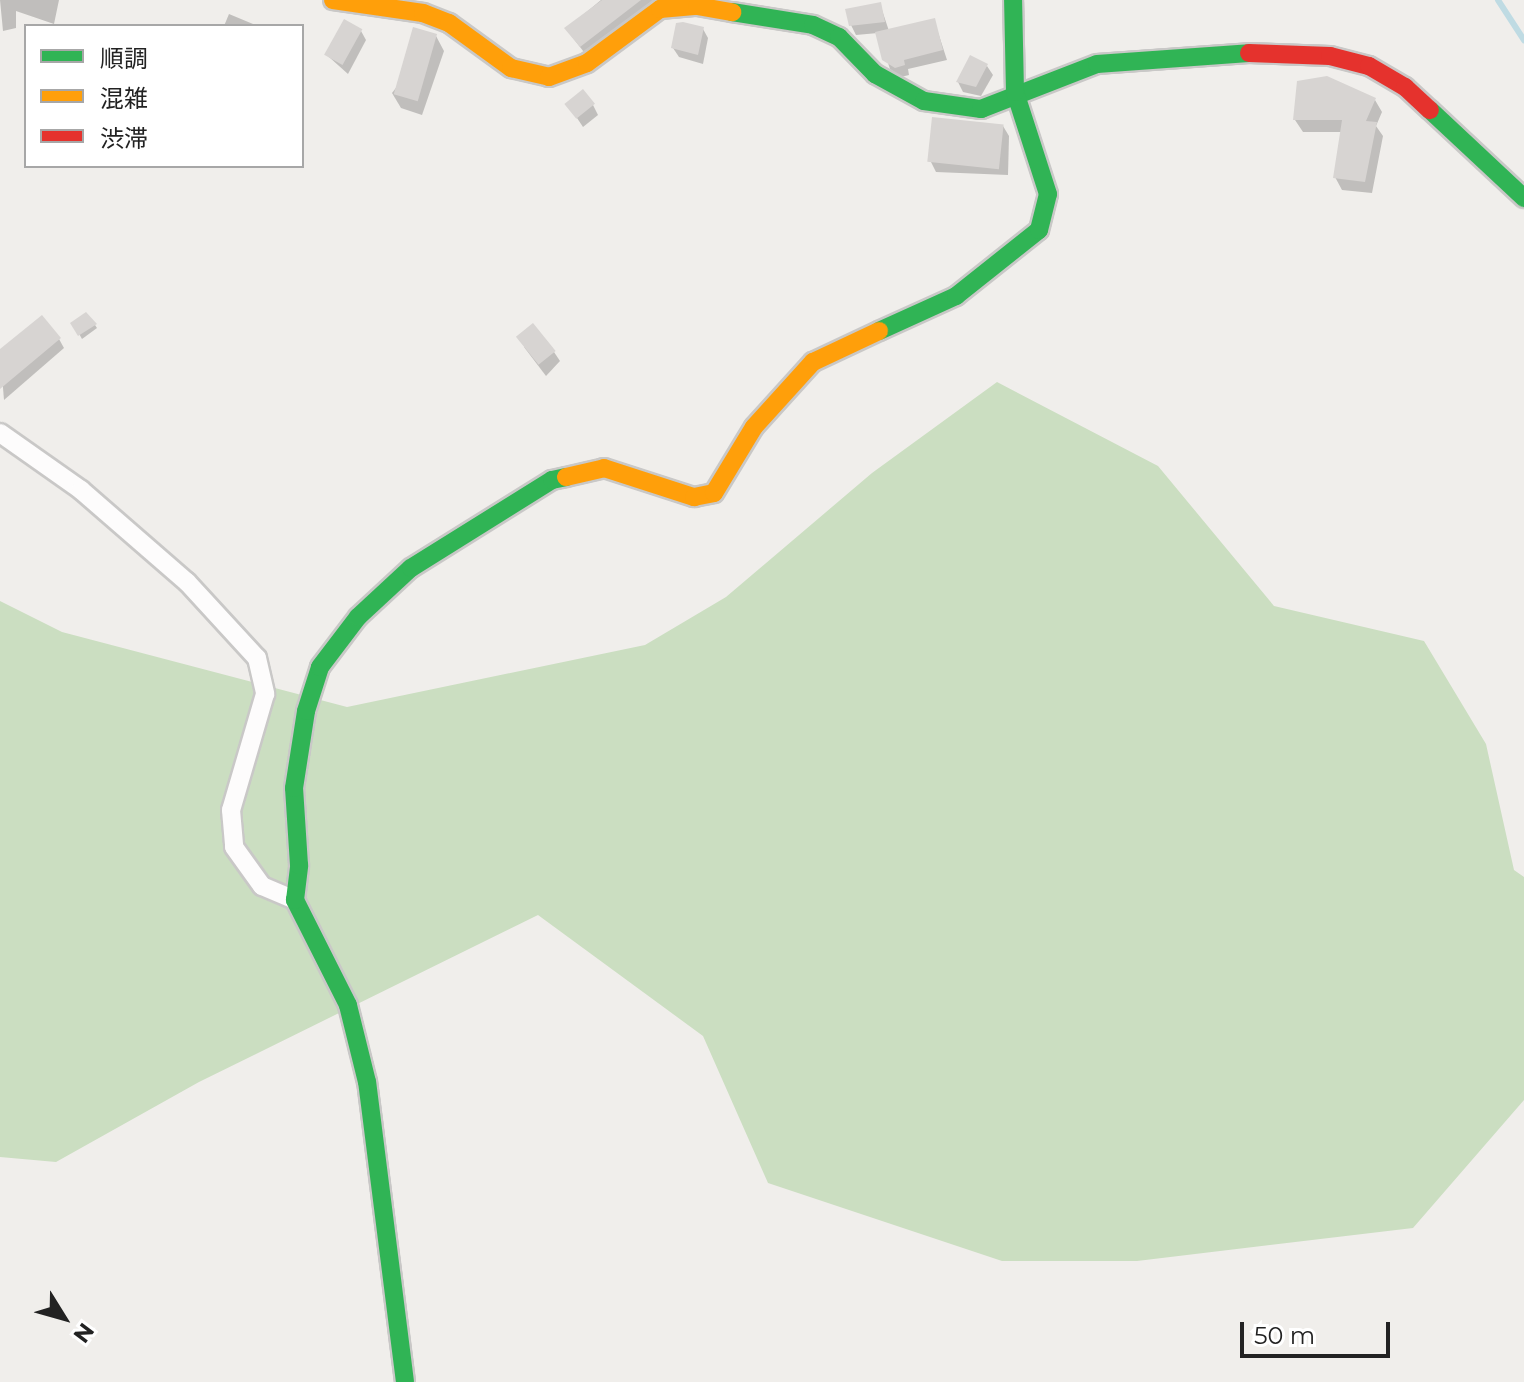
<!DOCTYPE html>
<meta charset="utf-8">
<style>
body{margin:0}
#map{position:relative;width:1524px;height:1382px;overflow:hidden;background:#f0eeeb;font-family:Montserrat,"Noto Sans JP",sans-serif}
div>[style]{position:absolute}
.forest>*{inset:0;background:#cbdec1}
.shadow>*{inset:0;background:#0003}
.stream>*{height:6px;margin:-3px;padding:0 3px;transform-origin:3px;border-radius:3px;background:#bfdbe3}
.building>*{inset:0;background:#d7d4d2;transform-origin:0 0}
.roads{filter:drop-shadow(2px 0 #c9c8c7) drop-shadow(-2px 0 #c9c8c7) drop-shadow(0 2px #c9c8c7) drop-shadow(0 -2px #c9c8c7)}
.street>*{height:18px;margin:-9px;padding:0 9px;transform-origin:9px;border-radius:9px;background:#fdfcfc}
.fast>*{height:18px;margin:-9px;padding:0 9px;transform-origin:9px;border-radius:9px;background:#30b455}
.slow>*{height:18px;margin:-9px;padding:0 9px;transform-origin:9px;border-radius:9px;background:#ff9f0a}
.jam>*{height:18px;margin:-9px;padding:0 9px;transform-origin:9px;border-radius:9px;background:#e5322d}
span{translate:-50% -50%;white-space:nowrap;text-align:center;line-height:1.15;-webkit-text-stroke:6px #fff;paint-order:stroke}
.legend{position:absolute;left:24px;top:24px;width:280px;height:144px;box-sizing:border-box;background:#fff;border:2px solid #a7a7a7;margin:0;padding:10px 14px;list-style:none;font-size:24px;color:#222}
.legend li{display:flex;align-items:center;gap:16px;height:40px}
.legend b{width:40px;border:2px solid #a7a7a7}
.north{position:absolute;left:24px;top:1278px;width:80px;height:80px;-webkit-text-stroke:6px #fff;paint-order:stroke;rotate:127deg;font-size:22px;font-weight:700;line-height:32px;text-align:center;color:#222}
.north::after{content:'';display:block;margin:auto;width:28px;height:36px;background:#222;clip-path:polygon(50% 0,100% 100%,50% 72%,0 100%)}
.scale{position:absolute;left:1240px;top:1322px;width:150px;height:36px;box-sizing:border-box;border:4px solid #222;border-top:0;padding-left:10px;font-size:24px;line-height:28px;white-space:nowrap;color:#222;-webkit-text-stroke:6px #fff;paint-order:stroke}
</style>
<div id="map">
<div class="forest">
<i style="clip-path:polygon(997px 382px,1158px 466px,1274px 606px,1424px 641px,1486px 744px,1514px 870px,1524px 877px,1524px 1100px,1413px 1228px,1137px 1261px,1002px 1261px,768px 1183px,703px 1036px,538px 915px,199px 1082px,56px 1162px,0 1157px,0 601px,62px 632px,347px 707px,645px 645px,726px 597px,872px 473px)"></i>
</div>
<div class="shadow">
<i style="clip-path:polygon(0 0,59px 0,54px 24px,16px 11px,16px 28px,3px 31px)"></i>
<i style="clip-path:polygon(601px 0,666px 0,587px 56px,566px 29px)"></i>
<i style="clip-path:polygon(880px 4px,889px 31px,934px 20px,947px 60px,908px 69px,909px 75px,901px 77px,890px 69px,878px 33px,856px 35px,851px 25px)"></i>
<i style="clip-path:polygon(229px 14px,253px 24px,255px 26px,224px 26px)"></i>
<i style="clip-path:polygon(703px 29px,708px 38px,703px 64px,679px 57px,673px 48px)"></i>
<i style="clip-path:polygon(361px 31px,366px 40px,348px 74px,329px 57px)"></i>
<i style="clip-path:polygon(436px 36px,444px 51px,422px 115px,401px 108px,392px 93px)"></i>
<i style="clip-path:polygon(987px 66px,993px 75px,981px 96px,963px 92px,958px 82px)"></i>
<i style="clip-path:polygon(1375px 100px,1382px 112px,1376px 126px,1383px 136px,1372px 193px,1342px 190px,1335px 177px,1342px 132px,1303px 132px,1295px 120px)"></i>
<i style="clip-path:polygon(567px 103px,593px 105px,598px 115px,583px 127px)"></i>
<i style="clip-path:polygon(1003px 126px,1009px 136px,1008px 175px,936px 172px,931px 162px)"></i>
<i style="clip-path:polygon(73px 323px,95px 325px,97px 328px,82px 339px)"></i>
<i style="clip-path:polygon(59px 339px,64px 348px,4px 400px,0 351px)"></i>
<i style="clip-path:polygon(524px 347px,554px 352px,560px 361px,546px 376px)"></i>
</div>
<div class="stream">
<i style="left:1498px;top:0;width:48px;rotate:57deg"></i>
</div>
<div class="building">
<i style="clip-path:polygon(602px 0,641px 0,580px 47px,564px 28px)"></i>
<i style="clip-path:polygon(881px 2px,885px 22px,849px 26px,845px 9px)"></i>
<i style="clip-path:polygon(935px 18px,943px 50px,904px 60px,905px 65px,895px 68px,882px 60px,875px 32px)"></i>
<i style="left:344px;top:19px;width:21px;height:41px;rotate:29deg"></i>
<i style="clip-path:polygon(683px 22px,704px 27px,698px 55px,671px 48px,676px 23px)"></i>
<i style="left:413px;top:27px;width:25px;height:70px;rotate:16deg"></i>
<i style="clip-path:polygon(970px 55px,988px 64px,976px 87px,956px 82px)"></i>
<i style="clip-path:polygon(1327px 76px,1376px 98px,1366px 121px,1377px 122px,1365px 182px,1333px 178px,1342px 120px,1293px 120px,1297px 81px)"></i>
<i style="left:583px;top:89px;width:19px;height:24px;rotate:51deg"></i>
<i style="left:932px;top:117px;width:72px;height:45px;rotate:6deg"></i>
<i style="clip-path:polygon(86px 312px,97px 324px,78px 336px,70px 323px)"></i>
<i style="clip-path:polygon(42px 315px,61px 338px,0 389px,0 349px)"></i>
<i style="left:533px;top:323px;width:36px;height:22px;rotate:51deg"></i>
</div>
<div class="roads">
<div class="street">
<i style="left:0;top:433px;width:99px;rotate:35.1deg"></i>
<i style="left:81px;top:490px;width:140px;rotate:41deg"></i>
<i style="left:187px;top:582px;width:103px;rotate:47.4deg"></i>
<i style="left:257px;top:658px;width:37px;rotate:77deg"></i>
<i style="left:265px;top:694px;width:121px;rotate:106.3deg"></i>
<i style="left:231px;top:810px;width:37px;rotate:85deg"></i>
<i style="left:234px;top:847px;width:48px;rotate:54.3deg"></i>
<i style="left:262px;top:886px;width:36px;rotate:23deg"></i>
</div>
<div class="fast">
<i style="left:732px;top:12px;width:82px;rotate:9.1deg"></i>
<i style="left:813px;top:25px;width:29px;rotate:25deg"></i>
<i style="left:839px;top:37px;width:52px;rotate:45.8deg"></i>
<i style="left:875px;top:74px;width:56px;rotate:28.9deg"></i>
<i style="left:924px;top:101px;width:58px;rotate:8deg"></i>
<i style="left:981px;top:109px;width:124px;rotate:-21.2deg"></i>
<i style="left:1097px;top:64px;width:152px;rotate:-4.1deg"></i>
<i style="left:1430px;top:110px;width:129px;rotate:43.1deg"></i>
<i style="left:879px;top:331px;width:85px;rotate:-24.4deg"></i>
<i style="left:956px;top:296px;width:106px;rotate:-38.5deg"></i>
<i style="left:1039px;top:230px;width:37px;rotate:-76deg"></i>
<i style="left:1048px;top:194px;width:107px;rotate:-107.9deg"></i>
<i style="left:1015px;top:92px;width:92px;rotate:-91.2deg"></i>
<i style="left:405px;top:1382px;width:302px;rotate:-97.2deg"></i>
<i style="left:367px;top:1082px;width:79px;rotate:-103.9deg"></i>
<i style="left:348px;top:1005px;width:118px;rotate:-116.8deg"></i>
<i style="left:295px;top:900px;width:35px;rotate:-83deg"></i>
<i style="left:299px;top:865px;width:77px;rotate:-93.7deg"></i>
<i style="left:294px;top:788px;width:78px;rotate:-81.1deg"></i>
<i style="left:306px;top:711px;width:46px;rotate:-72.3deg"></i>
<i style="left:320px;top:667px;width:63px;rotate:-52.8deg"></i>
<i style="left:358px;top:617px;width:72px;rotate:-42.8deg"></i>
<i style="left:411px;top:568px;width:166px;rotate:-32deg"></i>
<i style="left:552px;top:480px;width:14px;rotate:-12deg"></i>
</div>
<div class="slow">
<i style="left:333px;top:0;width:91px;rotate:8.2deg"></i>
<i style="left:423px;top:13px;width:28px;rotate:21deg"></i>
<i style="left:449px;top:23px;width:77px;rotate:36deg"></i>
<i style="left:511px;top:68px;width:39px;rotate:13deg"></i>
<i style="left:549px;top:77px;width:40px;rotate:-20.2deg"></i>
<i style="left:587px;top:63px;width:91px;rotate:-36.5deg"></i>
<i style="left:660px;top:9px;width:37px;rotate:-5deg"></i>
<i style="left:697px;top:6px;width:36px;rotate:10deg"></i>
<i style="left:566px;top:477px;width:39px;rotate:-13deg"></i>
<i style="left:604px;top:468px;width:95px;rotate:17.9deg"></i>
<i style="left:694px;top:497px;width:20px;rotate:-11deg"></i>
<i style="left:714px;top:493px;width:77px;rotate:-58.8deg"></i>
<i style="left:754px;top:427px;width:88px;rotate:-47.8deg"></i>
<i style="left:813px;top:362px;width:73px;rotate:-25.2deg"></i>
</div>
<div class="jam">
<i style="left:1249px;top:53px;width:81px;rotate:2.1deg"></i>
<i style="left:1330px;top:56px;width:40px;rotate:14.4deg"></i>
<i style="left:1369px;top:66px;width:42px;rotate:30.3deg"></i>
<i style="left:1405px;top:87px;width:34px;rotate:43deg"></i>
</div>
</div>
<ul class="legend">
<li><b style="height:10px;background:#30b455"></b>順調</li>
<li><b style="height:10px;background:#ff9f0a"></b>混雑</li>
<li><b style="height:10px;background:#e5322d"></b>渋滞</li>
</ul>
<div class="north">N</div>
<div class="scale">50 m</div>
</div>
